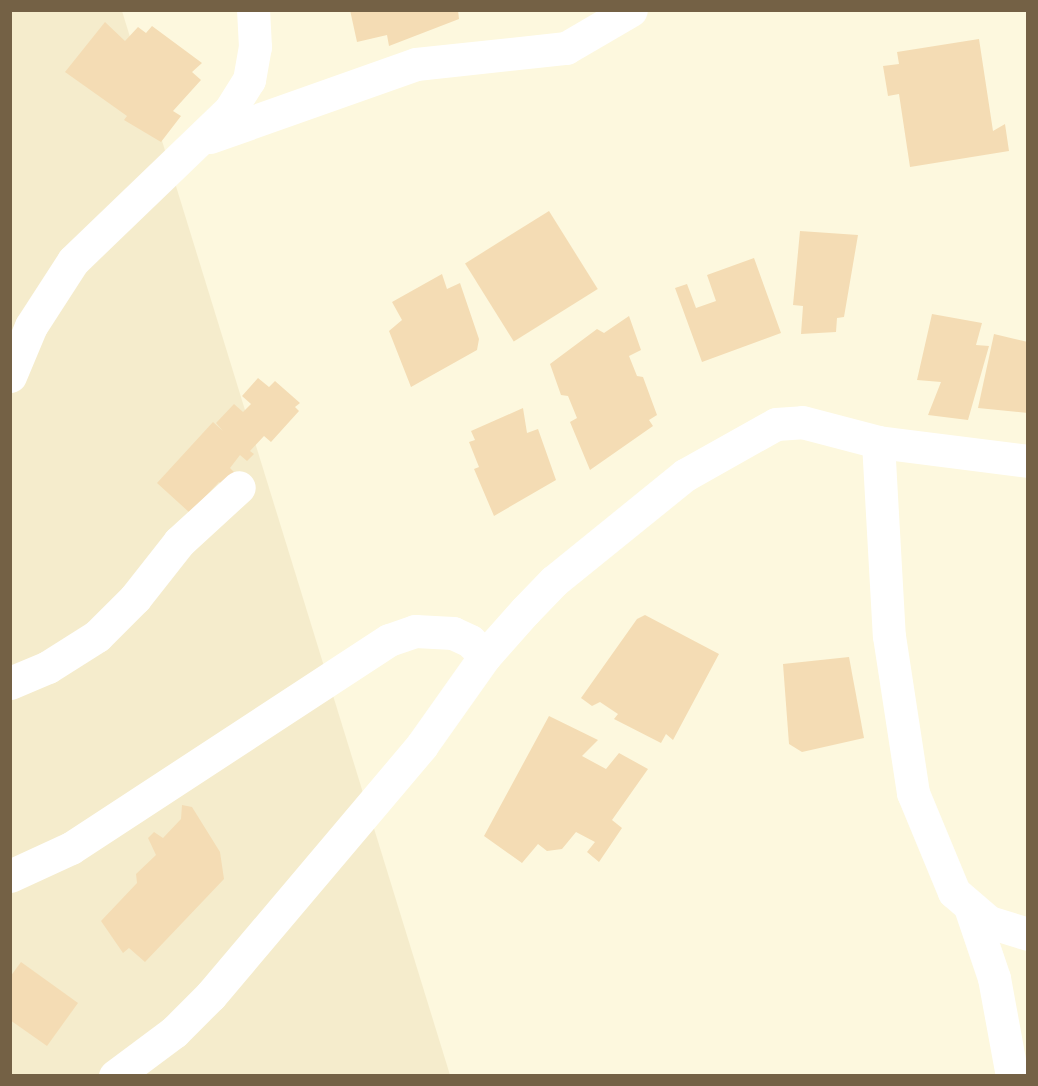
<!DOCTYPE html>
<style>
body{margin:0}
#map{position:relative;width:1038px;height:1086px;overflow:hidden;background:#fdf8de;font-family:"Work Sans",sans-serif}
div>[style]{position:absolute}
.residential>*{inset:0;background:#f5eccc}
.building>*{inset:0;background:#f4dcb4;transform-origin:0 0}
.minor>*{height:33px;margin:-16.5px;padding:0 16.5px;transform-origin:16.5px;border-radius:16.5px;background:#fff}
span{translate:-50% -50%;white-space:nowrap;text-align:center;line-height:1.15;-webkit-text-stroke:4.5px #fffbe5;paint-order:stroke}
.frame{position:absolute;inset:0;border:12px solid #746145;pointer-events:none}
</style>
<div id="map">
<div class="residential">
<i style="clip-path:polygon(10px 11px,122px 11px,450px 1075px,11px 1075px)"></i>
</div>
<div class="building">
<i style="clip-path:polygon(350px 10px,458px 10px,459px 19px,389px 46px,387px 35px,357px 42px)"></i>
<i style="clip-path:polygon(105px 22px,125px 41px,138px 27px,146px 33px,152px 26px,202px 63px,192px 72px,201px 80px,173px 111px,181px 116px,161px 142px,124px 120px,127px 116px,65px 72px)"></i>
<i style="clip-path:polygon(979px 39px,993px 131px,1005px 124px,1009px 151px,910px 167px,899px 94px,888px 96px,883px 66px,899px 64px,897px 52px)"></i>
<i style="left:549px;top:211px;width:92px;height:99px;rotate:58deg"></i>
<i style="clip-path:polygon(800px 231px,858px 235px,844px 317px,837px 318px,836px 332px,801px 334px,803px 306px,793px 305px)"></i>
<i style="clip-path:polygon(754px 258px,781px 333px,702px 362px,675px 288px,687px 284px,696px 308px,716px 301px,707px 275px)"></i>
<i style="clip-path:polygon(442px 274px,447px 289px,460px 283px,479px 339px,477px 350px,411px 387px,389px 331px,402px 320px,392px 302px)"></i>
<i style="clip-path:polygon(932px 314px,982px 323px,976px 345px,989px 346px,968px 420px,928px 415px,941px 382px,917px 380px)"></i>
<i style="clip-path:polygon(629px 316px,641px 350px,629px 356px,637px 376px,643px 377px,657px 415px,649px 420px,653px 426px,590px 470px,570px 422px,577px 418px,568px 396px,561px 395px,550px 364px,597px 329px,604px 333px)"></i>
<i style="clip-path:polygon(994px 334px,1028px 342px,1028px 413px,978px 408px)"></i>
<i style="clip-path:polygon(258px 378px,269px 387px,275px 381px,300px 403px,295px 407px,299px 411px,271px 442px,264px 436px,250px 451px,254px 454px,247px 461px,240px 455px,230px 468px,235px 473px,223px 485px,219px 482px,190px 513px,157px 483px,213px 422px,223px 431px,216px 423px,234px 404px,243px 412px,251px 404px,242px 396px)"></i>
<i style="clip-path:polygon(523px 408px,527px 433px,538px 429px,556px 480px,494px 516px,474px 469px,479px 467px,469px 442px,475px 440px,471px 431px)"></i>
<i style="clip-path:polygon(645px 615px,719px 654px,673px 740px,666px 734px,661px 743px,614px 719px,618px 714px,600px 702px,592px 706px,581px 698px,637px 619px)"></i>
<i style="clip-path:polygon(849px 657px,864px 738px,802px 752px,789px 744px,783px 664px)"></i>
<i style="clip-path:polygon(549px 716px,598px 740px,582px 756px,606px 769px,619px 753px,648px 769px,612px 820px,622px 828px,599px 862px,587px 852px,595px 842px,576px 832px,562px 849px,547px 851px,538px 844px,522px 863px,484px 836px)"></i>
<i style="clip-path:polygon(182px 805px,192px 807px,220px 852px,224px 879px,145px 962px,129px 948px,123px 953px,101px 921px,137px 883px,136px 874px,156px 855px,148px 838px,154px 832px,163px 838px,181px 819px)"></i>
<i style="clip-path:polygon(21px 962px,78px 1003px,47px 1046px,10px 1020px,10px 977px)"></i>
</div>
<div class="minor">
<i style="left:210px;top:137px;width:219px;rotate:-19.5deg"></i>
<i style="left:416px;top:64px;width:151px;rotate:-6.1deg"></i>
<i style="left:566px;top:48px;width:75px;rotate:-30.3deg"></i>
<i style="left:10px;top:376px;width:54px;rotate:-67.2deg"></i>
<i style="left:31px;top:326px;width:77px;rotate:-57.1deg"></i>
<i style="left:73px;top:261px;width:218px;rotate:-43.9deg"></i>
<i style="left:230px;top:110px;width:36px;rotate:-58deg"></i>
<i style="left:249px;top:80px;width:34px;rotate:-80deg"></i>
<i style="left:255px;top:47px;width:37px;rotate:-93deg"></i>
<i style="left:878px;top:442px;width:194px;rotate:86.8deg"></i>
<i style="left:889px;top:636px;width:159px;rotate:81.3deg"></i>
<i style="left:913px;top:793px;width:107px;rotate:67.5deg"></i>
<i style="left:954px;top:892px;width:46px;rotate:40.6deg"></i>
<i style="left:989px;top:922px;width:41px;rotate:17.1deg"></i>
<i style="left:10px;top:683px;width:41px;rotate:-22.8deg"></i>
<i style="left:48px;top:667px;width:58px;rotate:-32.3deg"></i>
<i style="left:97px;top:636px;width:54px;rotate:-45deg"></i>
<i style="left:135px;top:598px;width:71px;rotate:-51.8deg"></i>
<i style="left:179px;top:542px;width:81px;rotate:-42.5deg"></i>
<i style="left:10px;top:876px;width:67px;rotate:-24.7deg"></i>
<i style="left:71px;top:848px;width:380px;rotate:-33.2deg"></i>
<i style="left:389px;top:640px;width:28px;rotate:-19deg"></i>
<i style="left:415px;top:631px;width:38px;rotate:3deg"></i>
<i style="left:453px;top:633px;width:19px;rotate:25deg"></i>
<i style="left:470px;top:641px;width:21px;rotate:45deg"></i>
<i style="left:971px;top:910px;width:72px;rotate:71.3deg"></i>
<i style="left:994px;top:978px;width:100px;rotate:79.6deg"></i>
<i style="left:115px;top:1076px;width:74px;rotate:-36.7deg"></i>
<i style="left:174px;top:1032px;width:52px;rotate:-45deg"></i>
<i style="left:211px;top:995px;width:327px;rotate:-49.8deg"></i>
<i style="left:422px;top:745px;width:109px;rotate:-54.7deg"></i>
<i style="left:485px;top:656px;width:60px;rotate:-48.4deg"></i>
<i style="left:525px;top:611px;width:42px;rotate:-46deg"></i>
<i style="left:554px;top:581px;width:169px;rotate:-39deg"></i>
<i style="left:685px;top:475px;width:104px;rotate:-29.3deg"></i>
<i style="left:776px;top:424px;width:26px;rotate:-4deg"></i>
<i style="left:802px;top:422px;width:79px;rotate:14.7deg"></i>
<i style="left:878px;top:442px;width:151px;rotate:7.2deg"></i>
</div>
<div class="frame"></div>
</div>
